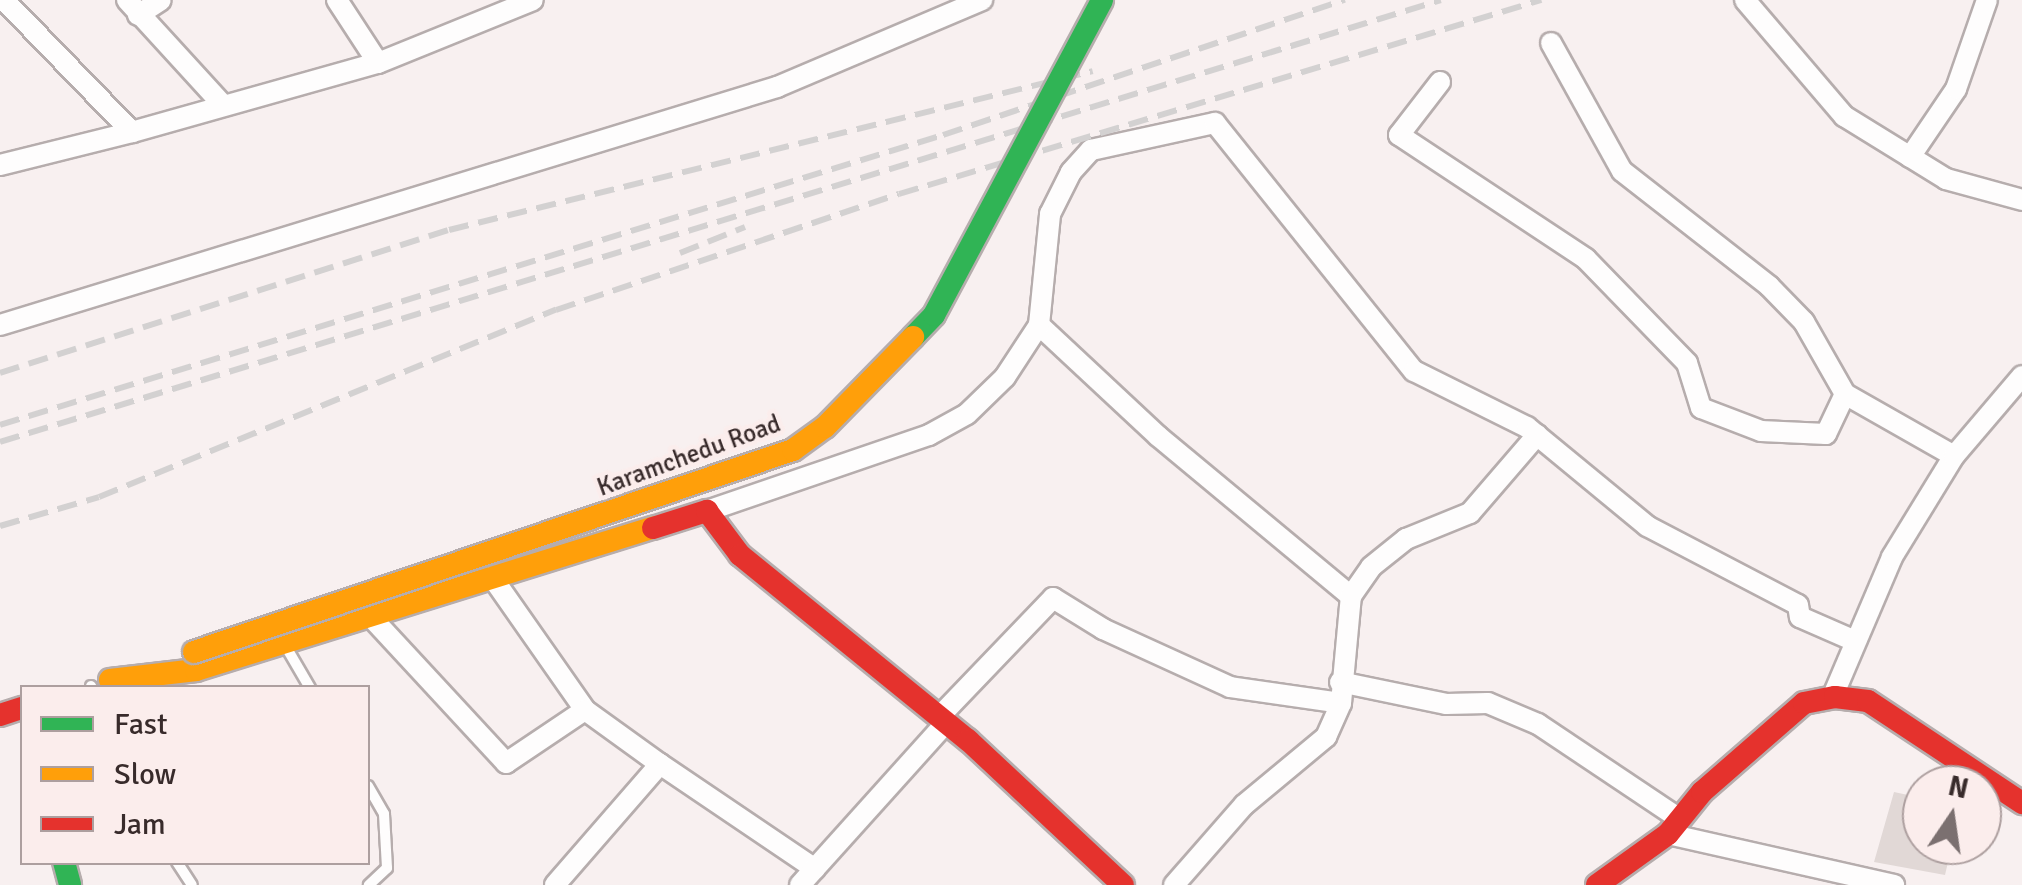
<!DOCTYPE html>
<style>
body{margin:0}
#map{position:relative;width:2022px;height:885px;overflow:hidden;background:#f8f0f0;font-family:Signika,sans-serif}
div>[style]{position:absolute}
.building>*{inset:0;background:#e1d8d6}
.roads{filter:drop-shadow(2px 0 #b6adad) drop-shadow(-2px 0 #b6adad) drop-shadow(0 2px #b6adad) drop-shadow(0 -2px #b6adad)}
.lane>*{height:10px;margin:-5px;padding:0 5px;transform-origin:5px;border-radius:5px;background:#fefdfd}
.street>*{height:20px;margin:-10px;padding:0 10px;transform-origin:10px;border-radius:10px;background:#fefdfd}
.fast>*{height:22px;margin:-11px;padding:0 11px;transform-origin:11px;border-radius:11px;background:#30b455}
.slow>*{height:22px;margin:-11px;padding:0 11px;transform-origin:11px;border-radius:11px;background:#ff9f0a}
.jam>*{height:22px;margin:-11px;padding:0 11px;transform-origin:11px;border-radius:11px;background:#e5322d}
.rail>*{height:6px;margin-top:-3px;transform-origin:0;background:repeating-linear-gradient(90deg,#d3d1d1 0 20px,transparent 0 30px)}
.bridges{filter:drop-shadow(2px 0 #b6adad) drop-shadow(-2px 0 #b6adad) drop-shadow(0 2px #b6adad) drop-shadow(0 -2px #b6adad)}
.fast-bridge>*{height:22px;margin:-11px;padding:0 11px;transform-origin:11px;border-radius:11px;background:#30b455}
.slow-bridge>*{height:22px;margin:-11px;padding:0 11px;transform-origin:11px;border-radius:11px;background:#ff9f0a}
span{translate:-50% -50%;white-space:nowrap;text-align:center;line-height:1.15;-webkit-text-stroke:9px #fbedec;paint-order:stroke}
.street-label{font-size:25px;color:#382b2b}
.legend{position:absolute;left:20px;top:685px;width:350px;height:180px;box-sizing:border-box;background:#fbedec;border:2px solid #ad9f9f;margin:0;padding:12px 18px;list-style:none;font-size:30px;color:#382b2b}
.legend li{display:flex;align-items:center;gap:20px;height:50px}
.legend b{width:50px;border:2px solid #ad9f9f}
.north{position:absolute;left:1902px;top:765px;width:100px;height:100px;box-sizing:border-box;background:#fbedec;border:2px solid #ad9f9f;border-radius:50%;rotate:13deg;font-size:28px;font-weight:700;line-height:40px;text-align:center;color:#382b2b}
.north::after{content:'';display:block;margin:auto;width:35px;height:45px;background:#7b7070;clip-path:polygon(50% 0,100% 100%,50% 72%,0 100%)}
</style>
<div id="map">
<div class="building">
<i style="clip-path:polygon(1894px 792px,1922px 798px,1922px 845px,1952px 845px,1945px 875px,1874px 862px)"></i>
</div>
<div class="roads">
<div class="lane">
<i style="left:285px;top:645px;width:50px;rotate:59.8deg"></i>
<i style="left:91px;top:686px;width:2px;rotate:63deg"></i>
<i style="left:368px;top:786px;width:32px;rotate:60deg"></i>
<i style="left:384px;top:814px;width:54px;rotate:86.8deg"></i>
<i style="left:387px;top:868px;width:25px;rotate:137deg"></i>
<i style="left:177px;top:862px;width:27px;rotate:57deg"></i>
</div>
<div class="street">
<i style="left:4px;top:0;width:184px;rotate:45.9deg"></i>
<i style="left:132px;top:132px;width:255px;rotate:-15.7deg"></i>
<i style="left:378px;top:63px;width:167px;rotate:-22.1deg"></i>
<i style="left:127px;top:0;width:142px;rotate:47.6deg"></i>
<i style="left:337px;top:0;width:75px;rotate:56.9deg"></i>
<i style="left:1745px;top:0;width:153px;rotate:49.5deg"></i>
<i style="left:1844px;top:116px;width:120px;rotate:31.7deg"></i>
<i style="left:1946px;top:179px;width:79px;rotate:15.4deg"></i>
<i style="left:138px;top:15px;width:27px;rotate:-33deg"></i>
<i style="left:1551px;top:43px;width:146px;rotate:61deg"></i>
<i style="left:1622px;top:171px;width:187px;rotate:38deg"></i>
<i style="left:1769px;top:286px;width:50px;rotate:45.8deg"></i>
<i style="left:1804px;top:322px;width:83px;rotate:60.3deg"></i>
<i style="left:1845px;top:394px;width:125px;rotate:29.6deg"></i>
<i style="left:1440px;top:82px;width:67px;rotate:127.7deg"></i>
<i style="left:1399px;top:135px;width:224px;rotate:33.5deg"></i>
<i style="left:1586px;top:259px;width:145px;rotate:45.8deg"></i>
<i style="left:1687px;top:363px;width:47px;rotate:72.7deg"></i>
<i style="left:1701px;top:408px;width:64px;rotate:21deg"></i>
<i style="left:1761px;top:431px;width:65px;rotate:2.6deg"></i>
<i style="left:1826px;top:434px;width:44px;rotate:-64.6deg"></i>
<i style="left:1910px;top:157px;width:82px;rotate:-55.9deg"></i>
<i style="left:1956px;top:89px;width:94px;rotate:-70.8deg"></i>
<i style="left:0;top:165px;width:136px;rotate:-14deg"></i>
<i style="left:0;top:325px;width:813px;rotate:-17.03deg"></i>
<i style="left:777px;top:87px;width:223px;rotate:-23deg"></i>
<i style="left:1039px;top:325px;width:163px;rotate:43deg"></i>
<i style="left:1158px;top:436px;width:251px;rotate:39.7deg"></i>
<i style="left:707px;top:511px;width:235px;rotate:-18.9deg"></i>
<i style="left:929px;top:435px;width:43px;rotate:-28.9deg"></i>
<i style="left:967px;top:414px;width:53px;rotate:-44.2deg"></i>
<i style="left:1005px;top:377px;width:62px;rotate:-56.8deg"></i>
<i style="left:1039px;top:325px;width:112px;rotate:-84.3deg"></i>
<i style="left:1050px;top:214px;width:47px;rotate:-63.4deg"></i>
<i style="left:1071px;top:172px;width:30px;rotate:-48deg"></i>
<i style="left:1091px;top:150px;width:127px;rotate:-12.3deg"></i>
<i style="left:1215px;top:123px;width:318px;rotate:51.3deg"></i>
<i style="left:1414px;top:371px;width:126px;rotate:26.4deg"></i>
<i style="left:1527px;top:427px;width:156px;rotate:39.5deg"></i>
<i style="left:1647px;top:526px;width:170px;rotate:27.6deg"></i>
<i style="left:1798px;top:605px;width:12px;rotate:81deg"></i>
<i style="left:1800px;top:617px;width:60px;rotate:23.6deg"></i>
<i style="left:492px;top:577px;width:162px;rotate:55deg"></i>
<i style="left:585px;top:710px;width:92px;rotate:35.8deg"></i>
<i style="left:660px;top:764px;width:160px;rotate:131deg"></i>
<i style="left:371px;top:617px;width:199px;rotate:47.2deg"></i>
<i style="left:506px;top:763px;width:95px;rotate:-33.9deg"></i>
<i style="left:1340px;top:682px;width:108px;rotate:11.7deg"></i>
<i style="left:1446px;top:704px;width:42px;rotate:-1.4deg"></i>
<i style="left:1488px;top:703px;width:54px;rotate:22.8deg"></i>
<i style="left:1538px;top:724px;width:171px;rotate:33.8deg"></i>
<i style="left:1832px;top:698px;width:153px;rotate:-66.9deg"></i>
<i style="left:1892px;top:557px;width:119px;rotate:-58.5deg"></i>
<i style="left:1954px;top:456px;width:105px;rotate:-49.6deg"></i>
<i style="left:939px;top:717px;width:165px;rotate:-46.2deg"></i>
<i style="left:1053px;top:598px;width:59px;rotate:31.8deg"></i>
<i style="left:1103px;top:629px;width:140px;rotate:24.5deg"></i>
<i style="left:1230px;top:687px;width:112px;rotate:8.2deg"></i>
<i style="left:660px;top:764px;width:187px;rotate:34.1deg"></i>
<i style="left:1668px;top:834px;width:232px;rotate:12.7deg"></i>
<i style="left:800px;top:885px;width:218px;rotate:-48deg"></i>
<i style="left:1174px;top:885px;width:106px;rotate:-48.8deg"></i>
<i style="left:1244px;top:805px;width:107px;rotate:-39.7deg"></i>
<i style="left:1326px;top:737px;width:37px;rotate:-66deg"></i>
<i style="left:1341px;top:703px;width:107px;rotate:-84.7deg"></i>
<i style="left:1351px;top:596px;width:35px;rotate:-55deg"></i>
<i style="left:1371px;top:567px;width:45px;rotate:-38.7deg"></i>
<i style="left:1406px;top:539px;width:69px;rotate:-22.1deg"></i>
<i style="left:1470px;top:513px;width:103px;rotate:-49.3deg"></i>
</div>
<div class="fast">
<i style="left:64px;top:862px;width:24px;rotate:75deg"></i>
</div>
<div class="slow">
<i style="left:110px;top:680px;width:87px;rotate:-6.6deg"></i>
<i style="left:196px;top:670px;width:479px;rotate:-17.3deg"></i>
</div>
<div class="jam">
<i style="left:653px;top:528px;width:57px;rotate:-17.5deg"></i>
<i style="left:707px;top:511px;width:55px;rotate:53.1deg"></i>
<i style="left:740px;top:555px;width:294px;rotate:39.1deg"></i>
<i style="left:968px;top:740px;width:212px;rotate:43.1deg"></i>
<i style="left:0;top:715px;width:23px;rotate:-18deg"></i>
<i style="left:1597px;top:885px;width:87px;rotate:-35.7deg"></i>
<i style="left:1668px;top:834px;width:54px;rotate:-51deg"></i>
<i style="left:1702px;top:792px;width:135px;rotate:-41.1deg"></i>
<i style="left:1804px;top:703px;width:32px;rotate:-11deg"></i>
<i style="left:1835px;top:697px;width:33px;rotate:7deg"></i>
<i style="left:1868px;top:701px;width:185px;rotate:33.5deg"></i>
</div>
</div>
<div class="rail">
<i style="left:680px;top:253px;width:70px;rotate:-21.8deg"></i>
<i style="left:0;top:373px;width:471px;rotate:-17.7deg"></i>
<i style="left:449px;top:230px;width:663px;rotate:-13.87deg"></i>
<i style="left:0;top:425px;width:987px;rotate:-17.09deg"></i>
<i style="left:943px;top:135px;width:424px;rotate:-18.6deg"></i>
<i style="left:0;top:442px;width:1507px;rotate:-17.05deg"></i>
<i style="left:0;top:526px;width:103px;rotate:-16.3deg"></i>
<i style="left:99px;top:497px;width:494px;rotate:-22.3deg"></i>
<i style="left:556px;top:310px;width:362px;rotate:-18.7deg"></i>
<i style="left:899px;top:194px;width:671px;rotate:-16.81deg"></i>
</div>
<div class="bridges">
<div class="fast-bridge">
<i style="left:913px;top:337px;width:30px;rotate:-46deg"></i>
<i style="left:934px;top:315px;width:357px;rotate:-61.9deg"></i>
</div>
<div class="slow-bridge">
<i style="left:194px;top:652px;width:632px;rotate:-18.64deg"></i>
<i style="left:793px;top:450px;width:39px;rotate:-36deg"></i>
<i style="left:825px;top:427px;width:126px;rotate:-45.6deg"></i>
</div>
</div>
<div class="street-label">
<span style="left:689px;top:456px;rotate:-20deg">Karamchedu Road</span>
</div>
<ul class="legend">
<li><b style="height:12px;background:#30b455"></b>Fast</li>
<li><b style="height:12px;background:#ff9f0a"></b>Slow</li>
<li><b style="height:12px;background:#e5322d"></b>Jam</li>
</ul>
<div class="north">N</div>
</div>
